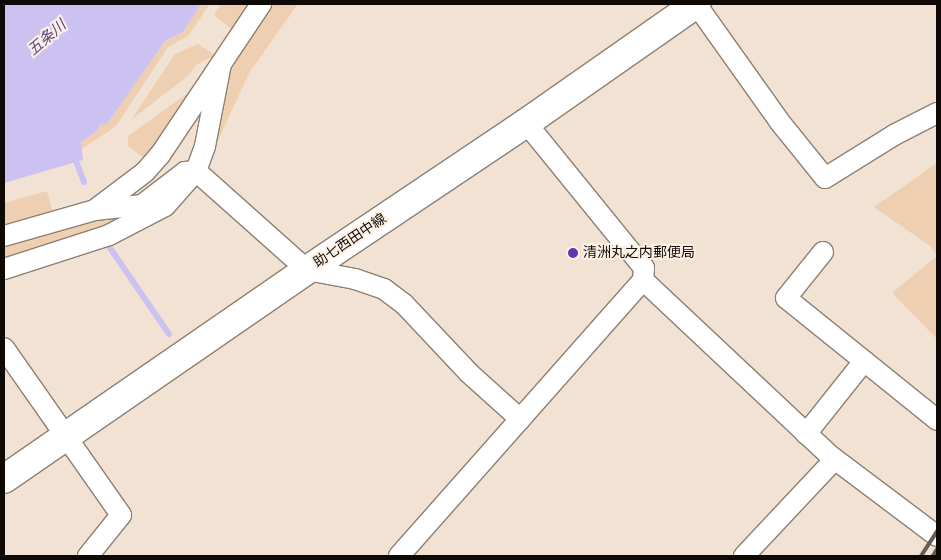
<!DOCTYPE html>
<meta charset="utf-8">
<style>
body{margin:0}
#map{position:relative;width:941px;height:560px;overflow:hidden;background:#f2e2d3;font-family:Karla,"Noto Sans JP",sans-serif}
div>[style]{position:absolute}
.green>*{inset:0;background:#eecfb2}
.water>*{inset:0;background:#ccc2f1}
.stream>*{height:6px;margin:-3px;padding:0 3px;transform-origin:3px;border-radius:3px;background:#ccc2f1}
.roads{filter:drop-shadow(1px 0 #8e8072) drop-shadow(-1px 0 #8e8072) drop-shadow(0 1px #8e8072) drop-shadow(0 -1px #8e8072)}
.street>*{height:20px;margin:-10px;padding:0 10px;transform-origin:10px;border-radius:10px;background:#fff}
.secondary>*{height:28px;margin:-14px;padding:0 14px;transform-origin:14px;border-radius:14px;background:#fff}
.rail>*{height:4px;margin:-2px;padding:0 2px;transform-origin:2px;border-radius:2px;background:#655c53}
.dots>*{width:14px;height:14px;translate:-50% -50%;box-sizing:border-box;border:2px solid #fdf0e4;border-radius:50%}
span{translate:-50% -50%;white-space:nowrap;text-align:center;line-height:1.15;-webkit-text-stroke:4px #fdf0e4;paint-order:stroke}
.street-label{font-size:14px;color:#0f0a06}
.poi-label{font-size:14px;color:#0f0a06}
.left{translate:0 -50%;text-align:left}
.water-label{font-size:15px;color:#584984;font-style:italic}
.frame{position:absolute;inset:0;border:5px solid #0f0a06;pointer-events:none}
</style>
<div id="map">
<div class="green">
<i style="clip-path:polygon(201px 4px,210px 4px,188px 36px,168px 47px,116px 126px,82px 149px,81px 142px,98px 130px,99px 125px,107px 124px,165px 41px,183px 32px)"></i>
<i style="clip-path:polygon(221px 4px,254px 4px,235px 32px,214px 15px)"></i>
<i style="clip-path:polygon(271px 4px,298px 4px,249px 73px,207px 165px,227px 70px)"></i>
<i style="clip-path:polygon(198px 44px,215px 55px,196px 65px,189px 75px,131px 120px,175px 54px)"></i>
<i style="clip-path:polygon(195px 88px,144px 158px,128px 146px,128px 136px)"></i>
<i style="clip-path:polygon(937px 163px,937px 255px,930px 246px,874px 207px)"></i>
<i style="clip-path:polygon(47px 191px,53px 213px,4px 228px,4px 203px)"></i>
<i style="clip-path:polygon(138px 215px,4px 261px,4px 244px,83px 220px)"></i>
<i style="clip-path:polygon(937px 256px,937px 339px,892px 293px)"></i>
</div>
<div class="water">
<i style="clip-path:polygon(4px 4px,201px 4px,183px 32px,165px 41px,107px 124px,99px 125px,98px 130px,81px 142px,83px 160px,4px 183px)"></i>
</div>
<div class="stream">
<i style="left:74px;top:156px;width:28px;rotate:69deg"></i>
<i style="left:108px;top:245px;width:108px;rotate:55.6deg"></i>
</div>
<div class="roads">
<div class="street">
<i style="left:696px;top:4px;width:143px;rotate:54.6deg"></i>
<i style="left:779px;top:121px;width:73px;rotate:51.1deg"></i>
<i style="left:825px;top:178px;width:81px;rotate:-31.9deg"></i>
<i style="left:894px;top:135px;width:48px;rotate:-27.1deg"></i>
<i style="left:96px;top:209px;width:61px;rotate:-37.1deg"></i>
<i style="left:145px;top:172px;width:23px;rotate:-49deg"></i>
<i style="left:160px;top:155px;width:182px;rotate:-56.2deg"></i>
<i style="left:4px;top:236px;width:95px;rotate:-15.9deg"></i>
<i style="left:95px;top:210px;width:47px;rotate:-6.1deg"></i>
<i style="left:142px;top:205px;width:54px;rotate:-37.5deg"></i>
<i style="left:185px;top:172px;width:11px;rotate:-5deg"></i>
<i style="left:196px;top:171px;width:149px;rotate:41.7deg"></i>
<i style="left:307px;top:270px;width:49px;rotate:10.6deg"></i>
<i style="left:355px;top:279px;width:31px;rotate:19deg"></i>
<i style="left:384px;top:289px;width:25px;rotate:37deg"></i>
<i style="left:404px;top:304px;width:95px;rotate:46.7deg"></i>
<i style="left:469px;top:373px;width:69px;rotate:42deg"></i>
<i style="left:823px;top:252px;width:59px;rotate:128.8deg"></i>
<i style="left:786px;top:298px;width:194px;rotate:38.9deg"></i>
<i style="left:4px;top:269px;width:110px;rotate:-17.9deg"></i>
<i style="left:109px;top:235px;width:63px;rotate:-27.4deg"></i>
<i style="left:165px;top:206px;width:47px;rotate:-48.5deg"></i>
<i style="left:196px;top:171px;width:27px;rotate:-70deg"></i>
<i style="left:205px;top:146px;width:84px;rotate:-79deg"></i>
<i style="left:643px;top:280px;width:254px;rotate:43.2deg"></i>
<i style="left:828px;top:454px;width:136px;rotate:37deg"></i>
<i style="left:4px;top:348px;width:204px;rotate:55deg"></i>
<i style="left:121px;top:515px;width:53px;rotate:128.8deg"></i>
<i style="left:806px;top:434px;width:93px;rotate:-51.5deg"></i>
<i style="left:399px;top:556px;width:368px;rotate:-48.5deg"></i>
<i style="left:643px;top:280px;width:12px;rotate:-85deg"></i>
<i style="left:644px;top:268px;width:187px;rotate:-129.1deg"></i>
<i style="left:744px;top:556px;width:132px;rotate:-46.8deg"></i>
</div>
<div class="secondary">
<i style="left:4px;top:479px;width:368px;rotate:-34.6deg"></i>
<i style="left:307px;top:270px;width:264px;rotate:-33.9deg"></i>
<i style="left:526px;top:123px;width:208px;rotate:-35deg"></i>
</div>
</div>
<div class="rail">
<i style="left:921px;top:556px;width:30px;rotate:-57deg"></i>
<i style="left:933px;top:556px;width:8px;rotate:-60deg"></i>
</div>
<div class="dots">
<i style="left:573px;top:253px;background:#6136ae"></i>
</div>
<div class="street-label">
<span style="left:350px;top:241px;rotate:-34deg">助七西田中線</span>
</div>
<div class="poi-label">
<span class="left" style="left:583px;top:253px">清洲丸之内郵便局</span>
</div>
<div class="water-label">
<span style="left:47px;top:38px;rotate:-41deg">五条川</span>
</div>
<div class="frame"></div>
</div>
